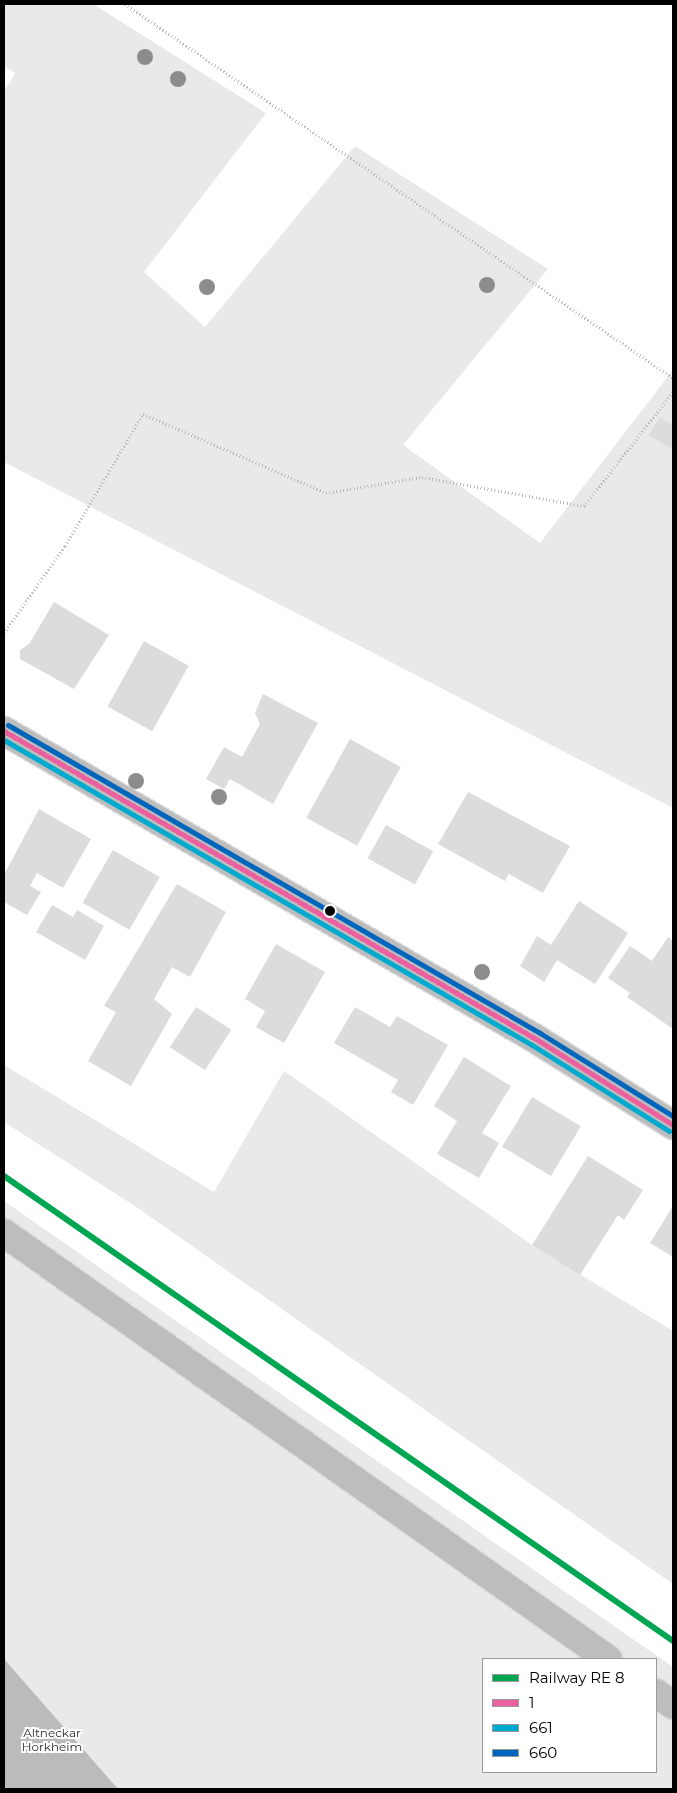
<!DOCTYPE html>
<style>
body{margin:0}
#map{position:relative;width:677px;height:1793px;overflow:hidden;background:#fff;font-family:Montserrat,sans-serif}
div>[style]{position:absolute}
.green>*{inset:0;background:#e9e9e9}
.water>*{inset:0;background:#bbb}
.building>*{inset:0;background:#dcdcdc;transform-origin:0 0}
.path>*{height:3px;margin-top:-1.5px;transform-origin:0;background:repeating-linear-gradient(90deg,#b8b8b8 0 1px,transparent 0 3.5px)}
.roads{filter:drop-shadow(1px 0 #dbdbdb) drop-shadow(-1px 0 #dbdbdb) drop-shadow(0 1px #dbdbdb) drop-shadow(0 -1px #dbdbdb)}
.minor>*{height:28px;margin:-14px;padding:0 14px;transform-origin:14px;border-radius:14px;background:#bdbdbd}
.major>*{height:28px;margin:-14px;padding:0 14px;transform-origin:14px;border-radius:14px;background:#bdbdbd}
.bus-1>*{height:5px;margin:-2.5px;padding:0 2.5px;transform-origin:2.5px;border-radius:2.5px;background:#ec609f}
.bus-2>*{height:5px;margin:-2.5px;padding:0 2.5px;transform-origin:2.5px;border-radius:2.5px;background:#00a9ce}
.bus-3>*{height:5px;margin:-2.5px;padding:0 2.5px;transform-origin:2.5px;border-radius:2.5px;background:#0065bd}
.rail-1>*{height:6px;margin:-3px;padding:0 3px;transform-origin:3px;border-radius:3px;background:#00a651}
.trees>*{width:16px;height:16px;margin:-8px;border-radius:50%;background:#8c8c8c}
.dots>*{width:14px;height:14px;translate:-50% -50%;box-sizing:border-box;border:2px solid #fff;border-radius:50%}
span{translate:-50% -50%;white-space:nowrap;text-align:center;line-height:1.15;-webkit-text-stroke:4px #fff;paint-order:stroke}
.park-label{font-size:12px;color:#2e2e2e}
.frame{position:absolute;inset:0;border:5px solid #000;pointer-events:none}
.legend{position:absolute;left:482px;top:1658px;width:175px;height:115px;box-sizing:border-box;background:#fff;border:1px solid #999;margin:0;padding:6px 9px;list-style:none;font-size:15px;color:#000}
.legend li{display:flex;align-items:center;gap:10px;height:25px}
.legend b{width:25px;border:1px solid #999}
</style>
<div id="map">
<div class="green">
<i style="clip-path:polygon(4px 4px,93px 4px,266px 113px,144px 272px,205px 327px,355px 146px,548px 269px,403px 445px,540px 543px,673px 370px,673px 808px,4px 462px,4px 92px,15px 73px,4px 66px)"></i>
<i style="clip-path:polygon(4px 1065px,214px 1192px,284px 1071px,532px 1245px,673px 1331px,673px 1584px,138px 1208px,4px 1122px)"></i>
<i style="clip-path:polygon(evenodd,4px 1201px,673px 1667px,673px 1789px,4px 1789px,4px 1201px,483px 1659px,656px 1659px,656px 1772px,483px 1772px,483px 1659px)"></i>
</div>
<div class="water">
<i style="clip-path:polygon(4px 1659px,118px 1789px,4px 1789px)"></i>
</div>
<div class="building">
<i style="clip-path:polygon(660px 417px,673px 425px,673px 450px,649px 435px)"></i>
<i style="clip-path:polygon(54px 602px,109px 635px,74px 689px,20px 659px,20px 650px,29px 644px)"></i>
<i style="left:144px;top:641px;width:51px;height:75px;rotate:29deg"></i>
<i style="clip-path:polygon(263px 694px,318px 723px,273px 804px,230px 779px,224px 789px,206px 779px,224px 747px,242px 757px,260px 724px,255px 713px)"></i>
<i style="left:350px;top:739px;width:58px;height:90px;rotate:29deg"></i>
<i style="clip-path:polygon(468px 792px,570px 846px,543px 893px,509px 874px,505px 881px,438px 844px)"></i>
<i style="clip-path:polygon(39px 809px,91px 839px,63px 888px,37px 873px,30px 886px,41px 892px,27px 915px,4px 902px,4px 875px)"></i>
<i style="left:386px;top:825px;width:54px;height:38px;rotate:29deg"></i>
<i style="left:113px;top:850px;width:54px;height:61px;rotate:30deg"></i>
<i style="clip-path:polygon(177px 884px,226px 912px,190px 977px,172px 967px,154px 999px,172px 1014px,131px 1086px,88px 1061px,116px 1012px,104px 1006px)"></i>
<i style="clip-path:polygon(579px 901px,628px 933px,595px 984px,557px 960px,544px 982px,520px 966px,537px 936px,551px 945px)"></i>
<i style="clip-path:polygon(52px 905px,73px 917px,77px 910px,104px 926px,85px 960px,36px 932px)"></i>
<i style="clip-path:polygon(668px 937px,673px 941px,673px 1029px,627px 997px,630px 993px,608px 978px,630px 946px,652px 961px)"></i>
<i style="clip-path:polygon(276px 944px,325px 972px,284px 1043px,256px 1027px,265px 1011px,245px 999px)"></i>
<i style="left:196px;top:1007px;width:42px;height:48px;rotate:33deg"></i>
<i style="clip-path:polygon(355px 1007px,390px 1027px,397px 1016px,448px 1045px,413px 1105px,391px 1092px,398px 1080px,334px 1043px)"></i>
<i style="clip-path:polygon(464px 1057px,511px 1086px,482px 1133px,499px 1143px,479px 1178px,437px 1154px,457px 1121px,434px 1106px)"></i>
<i style="left:532px;top:1097px;width:57px;height:58px;rotate:31deg"></i>
<i style="clip-path:polygon(588px 1156px,643px 1190px,624px 1220px,618px 1215px,580px 1275px,532px 1245px)"></i>
<i style="clip-path:polygon(673px 1206px,673px 1257px,650px 1243px)"></i>
</div>
<div class="path">
<i style="left:125px;top:4px;width:663px;rotate:34.31deg"></i>
<i style="left:4px;top:633px;width:106px;rotate:-55deg"></i>
<i style="left:65px;top:546px;width:153px;rotate:-59.4deg"></i>
<i style="left:143px;top:414px;width:199px;rotate:23.3deg"></i>
<i style="left:326px;top:493px;width:97px;rotate:-9.5deg"></i>
<i style="left:422px;top:477px;width:165px;rotate:10.1deg"></i>
<i style="left:584px;top:506px;width:145px;rotate:-52deg"></i>
</div>
<div class="roads">
<div class="minor">
<i style="left:4px;top:1233px;width:739px;rotate:35.2deg"></i>
<i style="left:656px;top:1693px;width:21px;rotate:35deg"></i>
</div>
<div class="major">
<i style="left:4px;top:731px;width:615px;rotate:30.07deg"></i>
<i style="left:536px;top:1039px;width:162px;rotate:32.1deg"></i>
</div>
</div>
<div class="bus-1">
<i style="left:4px;top:731px;width:615px;rotate:30.07deg"></i>
<i style="left:536px;top:1039px;width:162px;rotate:32.1deg"></i>
</div>
<div class="bus-2">
<i style="left:4px;top:740px;width:610px;rotate:30.01deg"></i>
<i style="left:532px;top:1045px;width:162px;rotate:32.1deg"></i>
</div>
<div class="bus-3">
<i style="left:8px;top:725px;width:615px;rotate:30.07deg"></i>
<i style="left:540px;top:1033px;width:157px;rotate:32deg"></i>
</div>
<div class="rail-1">
<i style="left:4px;top:1176px;width:815px;rotate:34.8deg"></i>
</div>
<div class="trees">
<i style="left:145px;top:57px"></i>
<i style="left:178px;top:79px"></i>
<i style="left:487px;top:285px"></i>
<i style="left:207px;top:287px"></i>
<i style="left:136px;top:781px"></i>
<i style="left:219px;top:797px"></i>
<i style="left:482px;top:972px"></i>
</div>
<div class="dots">
<i style="left:330px;top:911px;background:#000"></i>
</div>
<div class="park-label">
<span style="left:52px;top:1740px">Altneckar<br>Horkheim</span>
</div>
<div class="frame"></div>
<ul class="legend">
<li><b style="height:6px;background:#00a651"></b>Railway RE 8</li>
<li><b style="height:6px;background:#ec609f"></b>1</li>
<li><b style="height:6px;background:#00a9ce"></b>661</li>
<li><b style="height:6px;background:#0065bd"></b>660</li>
</ul>
</div>
